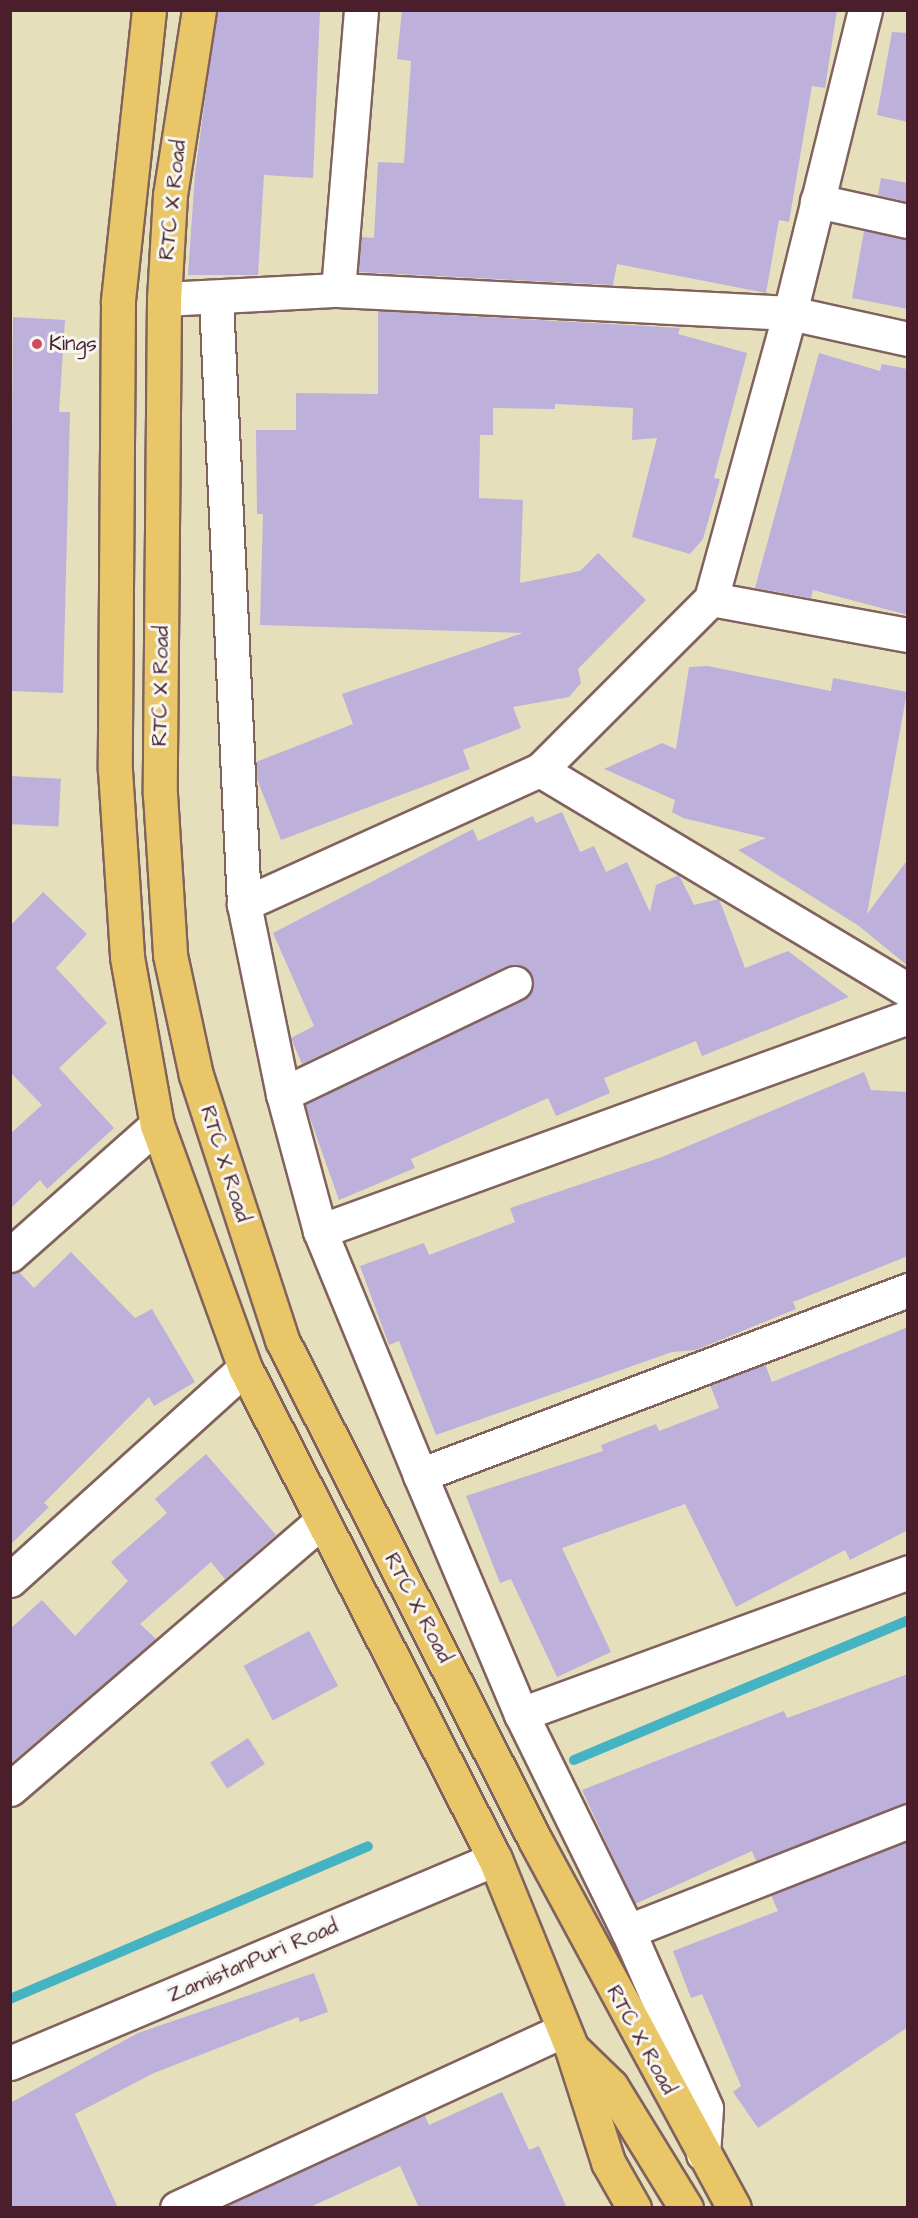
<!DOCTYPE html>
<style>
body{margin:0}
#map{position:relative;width:918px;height:2218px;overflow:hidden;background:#e6dfbb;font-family:"Architects Daughter",sans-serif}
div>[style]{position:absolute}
.stream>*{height:10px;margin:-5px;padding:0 5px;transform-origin:5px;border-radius:5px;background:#45b3c1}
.building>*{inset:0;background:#bdb0db;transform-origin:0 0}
.roads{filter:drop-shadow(2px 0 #81625d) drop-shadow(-2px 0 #81625d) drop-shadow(0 2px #81625d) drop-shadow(0 -2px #81625d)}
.minor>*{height:33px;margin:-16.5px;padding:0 16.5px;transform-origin:16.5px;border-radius:16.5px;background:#fff}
.tertiary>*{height:33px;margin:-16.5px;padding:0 16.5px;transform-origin:16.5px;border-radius:16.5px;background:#fff}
.primary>*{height:33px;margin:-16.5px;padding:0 16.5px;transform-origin:16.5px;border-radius:16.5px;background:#e9c769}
.dots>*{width:16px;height:16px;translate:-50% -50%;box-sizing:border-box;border:3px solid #f6f6f2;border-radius:50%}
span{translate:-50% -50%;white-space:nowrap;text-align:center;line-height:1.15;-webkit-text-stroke:6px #f6f6f2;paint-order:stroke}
.street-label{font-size:21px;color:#4a1f2b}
.poi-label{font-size:21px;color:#4a1f2b}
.left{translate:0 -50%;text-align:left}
.frame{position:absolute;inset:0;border:12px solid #4a1f2b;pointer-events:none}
</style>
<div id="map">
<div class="stream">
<i style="left:574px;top:1760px;width:362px;rotate:-22.7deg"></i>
<i style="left:10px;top:1999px;width:389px;rotate:-23.1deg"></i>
</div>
<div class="building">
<i style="clip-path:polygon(217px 10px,320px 10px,313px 178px,264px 175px,258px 275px,188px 275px,195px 174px)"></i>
<i style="clip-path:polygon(402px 10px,837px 10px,825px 88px,812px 86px,789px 222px,779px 220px,766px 293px,617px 264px,613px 285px,358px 272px,361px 237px,374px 238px,378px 162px,404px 163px,411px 61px,397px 59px)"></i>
<i style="clip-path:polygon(892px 32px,908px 33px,908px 122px,877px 115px)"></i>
<i style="clip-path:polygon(881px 178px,908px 183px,908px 202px,878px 195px)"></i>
<i style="clip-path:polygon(864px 231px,908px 239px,908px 309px,852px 298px)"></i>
<i style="clip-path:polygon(378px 311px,680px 328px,678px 334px,747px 353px,714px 478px,720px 479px,703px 539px,690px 554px,632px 537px,657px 438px,632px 440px,633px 408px,555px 404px,555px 409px,493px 408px,493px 435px,480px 435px,479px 498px,523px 500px,520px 583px,580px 571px,598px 553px,646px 600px,578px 669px,581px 683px,569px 697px,513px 707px,521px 728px,463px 750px,470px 769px,281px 840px,257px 779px,256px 762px,353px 724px,342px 694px,523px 633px,260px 625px,263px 514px,257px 514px,256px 430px,296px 430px,296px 393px,378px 394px)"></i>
<i style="clip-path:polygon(13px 317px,65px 320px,59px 412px,70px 412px,63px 693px,10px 691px)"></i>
<i style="clip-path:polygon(819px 353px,880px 371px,882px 364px,908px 369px,908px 615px,813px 590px,811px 598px,755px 588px)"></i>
<i style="clip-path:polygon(708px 666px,831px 691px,833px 678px,907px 692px,867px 914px,908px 859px,908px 966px,859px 926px,738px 850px,766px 838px,683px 818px,672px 812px,675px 800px,604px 769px,662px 743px,676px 749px,689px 667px)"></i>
<i style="left:10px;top:776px;width:51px;height:48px;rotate:3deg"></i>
<i style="clip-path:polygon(562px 812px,580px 852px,594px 846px,606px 872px,627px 862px,650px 912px,656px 885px,679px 875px,694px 905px,719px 899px,745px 968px,788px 951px,849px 997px,702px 1056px,696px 1041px,604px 1078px,610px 1093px,556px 1116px,548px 1098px,411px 1159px,415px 1168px,339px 1200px,305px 1104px,523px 1000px,531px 993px,532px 975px,525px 967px,507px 966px,302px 1064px,291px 1038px,314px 1026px,273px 933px,473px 829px,478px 841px,533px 816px,536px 823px)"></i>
<i style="clip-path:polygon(43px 892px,87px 934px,56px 968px,107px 1023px,59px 1068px,114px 1128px,47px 1189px,40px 1180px,10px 1209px,10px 1134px,42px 1105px,10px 1072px,10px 926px)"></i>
<i style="clip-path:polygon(864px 1072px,871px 1090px,908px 1092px,908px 1256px,793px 1302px,796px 1309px,696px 1350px,672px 1352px,436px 1435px,399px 1341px,389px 1345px,360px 1266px,424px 1243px,429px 1255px,515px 1222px,510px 1208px,662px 1157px)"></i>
<i style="clip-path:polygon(71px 1252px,135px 1318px,152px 1309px,195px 1382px,154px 1406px,149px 1397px,44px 1503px,49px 1507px,10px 1545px,10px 1273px,18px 1271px,34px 1288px)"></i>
<i style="clip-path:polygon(908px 1327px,908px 1530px,850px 1560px,845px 1550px,736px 1607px,685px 1504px,562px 1548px,611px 1652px,557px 1677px,511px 1579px,500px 1583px,466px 1496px,603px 1451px,601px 1445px,656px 1424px,659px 1431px,719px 1408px,710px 1385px,765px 1364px,772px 1382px)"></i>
<i style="clip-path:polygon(206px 1454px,276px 1535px,225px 1579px,211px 1562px,140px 1624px,156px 1639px,10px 1764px,10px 1629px,42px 1600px,75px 1636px,128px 1581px,111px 1562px,167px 1513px,155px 1499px)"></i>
<i style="left:309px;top:1631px;width:62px;height:74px;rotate:62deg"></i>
<i style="clip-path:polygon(908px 1674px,908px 1803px,756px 1861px,752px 1851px,635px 1904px,582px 1790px,784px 1711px,787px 1718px)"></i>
<i style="left:248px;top:1738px;width:31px;height:45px;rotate:57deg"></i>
<i style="clip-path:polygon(908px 1841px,908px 2027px,758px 2128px,733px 2092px,741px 2086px,702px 1994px,691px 1998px,673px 1951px,778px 1911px,771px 1895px)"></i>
<i style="clip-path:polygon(314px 1973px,328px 2012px,300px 2022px,298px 2017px,154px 2073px,75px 2114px,118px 2208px,10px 2208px,10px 2103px,138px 2033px)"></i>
<i style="clip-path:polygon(502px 2092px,529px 2150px,539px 2146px,567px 2208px,419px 2208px,400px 2166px,308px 2208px,223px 2208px,425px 2116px,429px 2125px)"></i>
</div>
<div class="roads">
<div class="minor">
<i style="left:817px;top:201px;width:93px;rotate:12.4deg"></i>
<i style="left:338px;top:290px;width:281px;rotate:-85.3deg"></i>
<i style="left:164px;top:299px;width:174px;rotate:-3deg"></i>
<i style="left:338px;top:290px;width:453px;rotate:2.9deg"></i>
<i style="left:790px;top:313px;width:121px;rotate:12.4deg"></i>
<i style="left:216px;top:300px;width:605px;rotate:87.35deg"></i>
<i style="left:244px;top:904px;width:194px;rotate:78.4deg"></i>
<i style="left:283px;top:1094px;width:142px;rotate:74.9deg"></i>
<i style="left:320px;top:1231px;width:264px;rotate:67.7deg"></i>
<i style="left:420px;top:1475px;width:259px;rotate:67.1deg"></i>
<i style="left:521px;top:1714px;width:242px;rotate:63.8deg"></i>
<i style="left:628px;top:1931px;width:193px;rotate:66.2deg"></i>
<i style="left:706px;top:2108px;width:46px;rotate:93.7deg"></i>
<i style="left:711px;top:599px;width:297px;rotate:-74.6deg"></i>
<i style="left:790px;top:313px;width:312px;rotate:-76.1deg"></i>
<i style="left:540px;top:770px;width:429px;rotate:30.9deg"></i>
<i style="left:244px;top:904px;width:325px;rotate:-24.4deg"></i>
<i style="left:540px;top:770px;width:242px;rotate:-45deg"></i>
<i style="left:711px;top:599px;width:200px;rotate:10.4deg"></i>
<i style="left:283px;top:1094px;width:257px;rotate:-25.6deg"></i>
<i style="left:320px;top:1231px;width:626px;rotate:-20deg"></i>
<i style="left:10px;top:1255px;width:196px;rotate:-41.5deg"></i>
<i style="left:420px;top:1475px;width:522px;rotate:-20.76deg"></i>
<i style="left:10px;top:1580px;width:316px;rotate:-42.1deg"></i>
<i style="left:521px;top:1714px;width:412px;rotate:-20.1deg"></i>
<i style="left:10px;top:1789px;width:411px;rotate:-40.7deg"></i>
<i style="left:628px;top:1931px;width:301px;rotate:-21.4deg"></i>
<i style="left:177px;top:2208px;width:424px;rotate:-24.7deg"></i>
</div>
<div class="tertiary">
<i style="left:10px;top:2063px;width:526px;rotate:-22.81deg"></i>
</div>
<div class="primary">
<i style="left:149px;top:10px;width:294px;rotate:96.1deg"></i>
<i style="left:118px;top:302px;width:468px;rotate:90.4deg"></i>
<i style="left:115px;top:770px;width:187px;rotate:86.3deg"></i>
<i style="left:127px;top:957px;width:171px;rotate:79.9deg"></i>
<i style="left:157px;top:1125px;width:258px;rotate:70.1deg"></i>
<i style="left:245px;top:1368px;width:551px;rotate:63.02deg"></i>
<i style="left:495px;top:1859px;width:205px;rotate:67.9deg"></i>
<i style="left:572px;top:2049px;width:119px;rotate:72.3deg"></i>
<i style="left:608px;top:2162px;width:53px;rotate:60.5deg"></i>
<i style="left:199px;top:10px;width:187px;rotate:98.9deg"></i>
<i style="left:170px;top:195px;width:104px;rotate:93.3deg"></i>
<i style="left:164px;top:299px;width:495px;rotate:90.5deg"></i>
<i style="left:160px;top:794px;width:161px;rotate:86.4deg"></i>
<i style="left:170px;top:955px;width:123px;rotate:77.8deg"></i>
<i style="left:196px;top:1075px;width:279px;rotate:72deg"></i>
<i style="left:282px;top:1340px;width:560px;rotate:63.16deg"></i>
<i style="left:535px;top:1840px;width:418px;rotate:61.6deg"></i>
<i style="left:575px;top:2051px;width:50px;rotate:44.2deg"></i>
<i style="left:611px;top:2086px;width:143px;rotate:58.4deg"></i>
</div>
</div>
<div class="dots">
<i style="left:37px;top:344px;background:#d1495b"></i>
</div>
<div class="street-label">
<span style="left:173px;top:200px;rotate:-84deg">RTC X Road</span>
<span style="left:161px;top:686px;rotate:-89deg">RTC X Road</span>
<span style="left:225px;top:1164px;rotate:72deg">RTC X Road</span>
<span style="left:418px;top:1608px;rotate:62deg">RTC X Road</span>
<span style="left:253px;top:1961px;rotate:-23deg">ZamistanPuri Road</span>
<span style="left:641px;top:2040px;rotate:61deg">RTC X Road</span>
</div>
<div class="poi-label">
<span class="left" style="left:49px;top:344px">Kings</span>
</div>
<div class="frame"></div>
</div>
